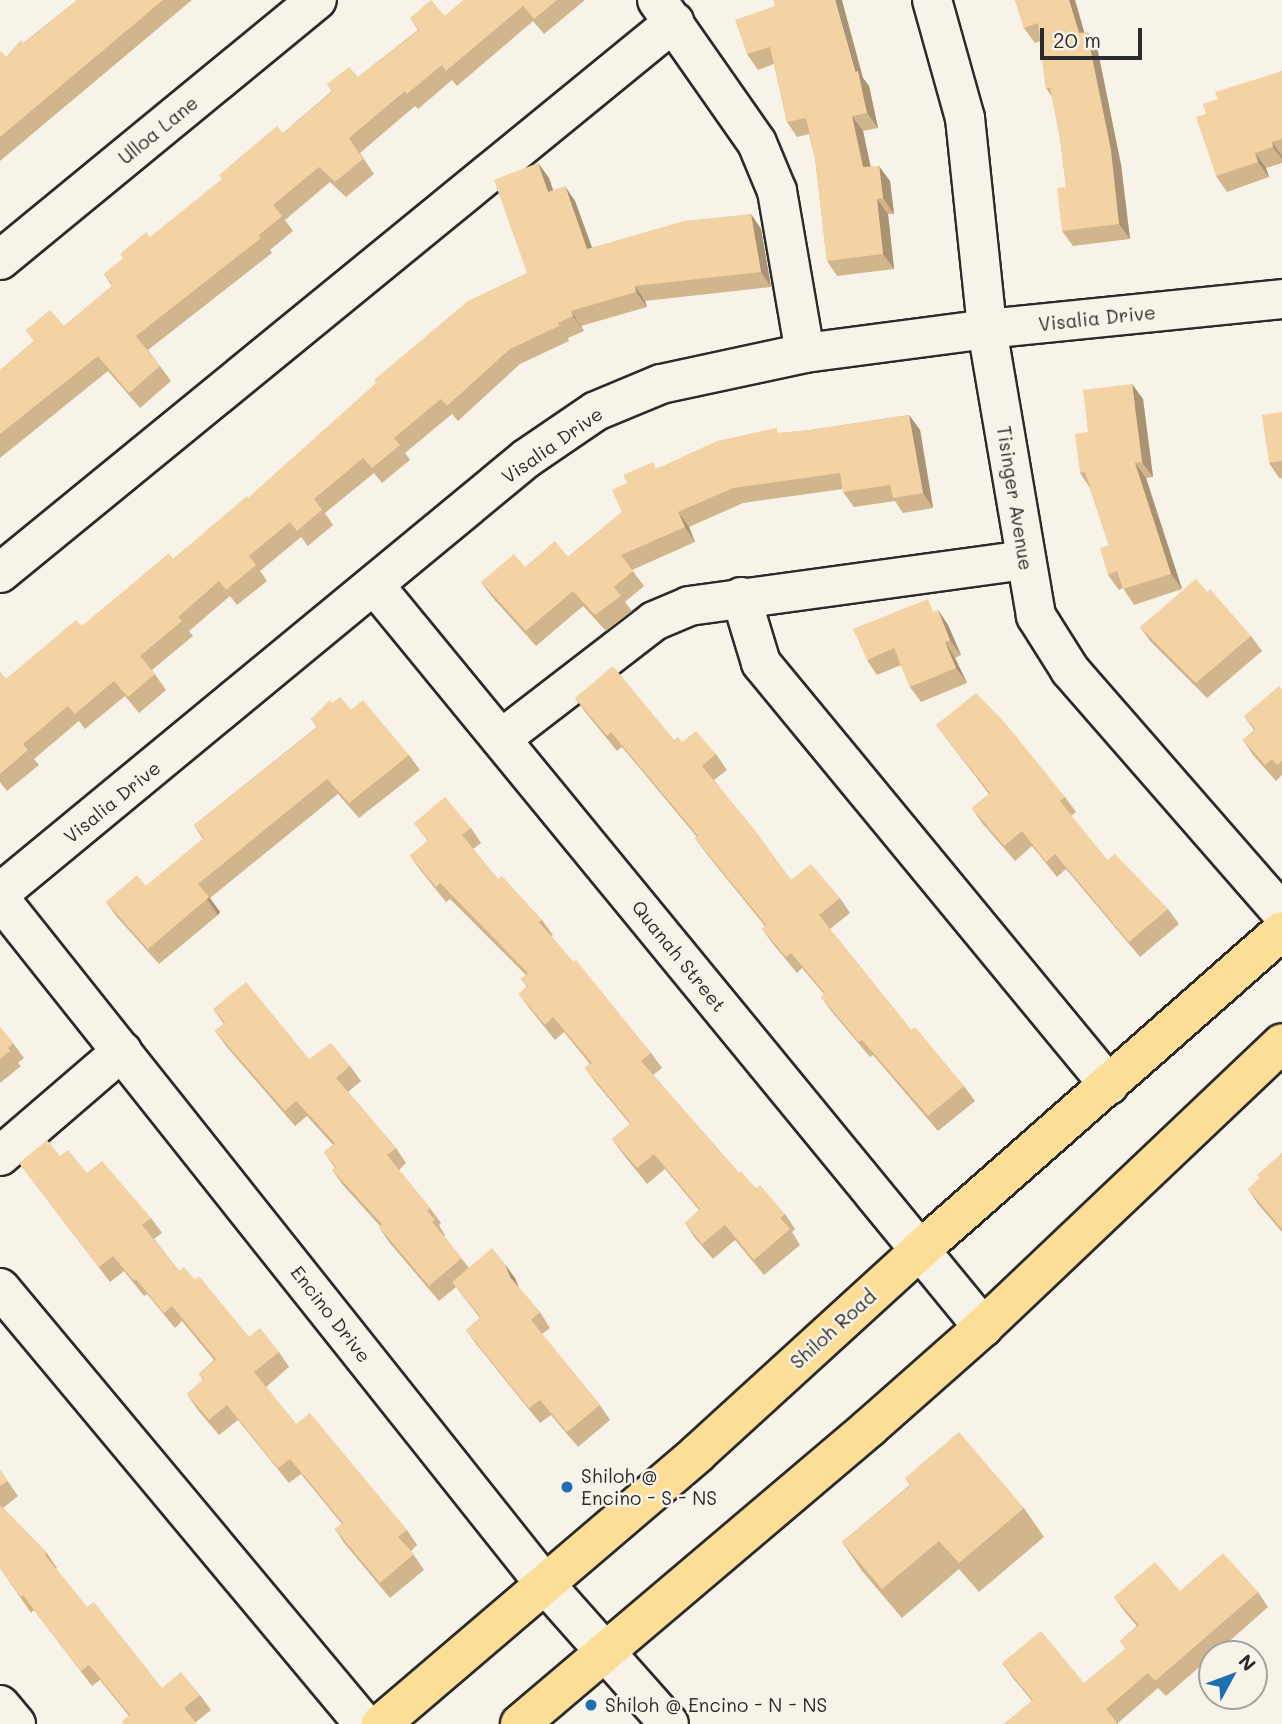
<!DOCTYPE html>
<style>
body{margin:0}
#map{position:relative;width:1282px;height:1724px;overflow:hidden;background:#f7f3e8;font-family:Mali,sans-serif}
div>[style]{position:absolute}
.roads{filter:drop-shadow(2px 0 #2b2b2b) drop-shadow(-2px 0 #2b2b2b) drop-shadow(0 2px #2b2b2b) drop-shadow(0 -2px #2b2b2b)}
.minor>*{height:38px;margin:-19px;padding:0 19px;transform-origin:19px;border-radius:19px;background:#f7f3e8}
.major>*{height:38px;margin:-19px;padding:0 19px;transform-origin:19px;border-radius:19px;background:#fcde96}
.wall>*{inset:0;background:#d1b58d}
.shaded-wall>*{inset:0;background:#aa9373}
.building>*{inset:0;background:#f3d2a4}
.dots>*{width:19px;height:19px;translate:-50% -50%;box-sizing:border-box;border:4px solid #f7f3e8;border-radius:50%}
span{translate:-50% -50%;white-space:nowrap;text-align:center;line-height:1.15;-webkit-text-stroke:5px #f7f3e8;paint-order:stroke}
.street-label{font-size:19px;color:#2b2b2b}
.poi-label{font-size:19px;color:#2b2b2b}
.left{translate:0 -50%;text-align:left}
.north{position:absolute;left:1198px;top:1640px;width:70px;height:70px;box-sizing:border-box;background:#f7f3e8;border:2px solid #a5a39c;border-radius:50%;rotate:49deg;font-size:19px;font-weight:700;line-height:28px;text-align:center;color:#2b2b2b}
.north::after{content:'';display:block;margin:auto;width:24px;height:32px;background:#1f6fb2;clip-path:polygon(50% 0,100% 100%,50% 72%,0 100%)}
.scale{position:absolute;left:1040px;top:28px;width:102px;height:32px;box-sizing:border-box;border:4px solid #2b2b2b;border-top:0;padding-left:9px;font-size:21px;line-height:24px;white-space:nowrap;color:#2b2b2b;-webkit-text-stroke:5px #f7f3e8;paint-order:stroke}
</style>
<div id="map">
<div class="roads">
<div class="minor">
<i style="left:657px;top:0;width:174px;rotate:55deg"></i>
<i style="left:757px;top:143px;width:52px;rotate:67.4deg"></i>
<i style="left:777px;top:191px;width:164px;rotate:80.2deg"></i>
<i style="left:932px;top:0;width:123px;rotate:74.4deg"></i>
<i style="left:965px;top:118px;width:212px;rotate:84deg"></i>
<i style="left:987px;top:329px;width:291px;rotate:80.3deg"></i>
<i style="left:1036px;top:616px;width:64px;rotate:57.8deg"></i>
<i style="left:1070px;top:670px;width:322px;rotate:48.9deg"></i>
<i style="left:0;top:260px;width:410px;rotate:-39.4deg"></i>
<i style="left:0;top:573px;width:871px;rotate:-39.27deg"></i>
<i style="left:375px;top:586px;width:959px;rotate:50.63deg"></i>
<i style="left:741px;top:597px;width:69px;rotate:73.1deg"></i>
<i style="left:761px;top:663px;width:547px;rotate:50.49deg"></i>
<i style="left:501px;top:739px;width:193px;rotate:-37.6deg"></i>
<i style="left:654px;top:621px;width:38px;rotate:-23deg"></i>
<i style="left:689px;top:606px;width:339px;rotate:-7.8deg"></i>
<i style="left:0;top:893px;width:683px;rotate:-39.54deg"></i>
<i style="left:527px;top:458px;width:83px;rotate:-34.3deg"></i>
<i style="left:596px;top:411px;width:70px;rotate:-22.6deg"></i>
<i style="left:661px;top:384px;width:147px;rotate:-12.1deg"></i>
<i style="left:805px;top:353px;width:184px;rotate:-7.5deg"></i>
<i style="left:987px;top:329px;width:297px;rotate:-5.8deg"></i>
<i style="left:0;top:899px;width:874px;rotate:51.5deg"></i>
<i style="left:544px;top:1583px;width:188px;rotate:48.4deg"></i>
<i style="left:0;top:1156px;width:161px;rotate:-40.7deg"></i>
<i style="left:0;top:1288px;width:568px;rotate:50.14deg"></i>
<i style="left:0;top:1705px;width:25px;rotate:50deg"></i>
</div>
<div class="major">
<i style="left:381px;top:1724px;width:417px;rotate:-40.5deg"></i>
<i style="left:698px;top:1453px;width:301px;rotate:-42.4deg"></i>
<i style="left:920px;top:1250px;width:482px;rotate:-41.4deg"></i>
<i style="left:520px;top:1724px;width:458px;rotate:-40.3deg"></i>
<i style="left:869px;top:1428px;width:152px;rotate:-41.5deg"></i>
<i style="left:983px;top:1327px;width:412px;rotate:-43.5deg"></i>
</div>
</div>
<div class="wall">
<i style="clip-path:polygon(77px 0,192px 0,0 161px,0 53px,6px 57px)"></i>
<i style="clip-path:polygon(464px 0,585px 0,544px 34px,533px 21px,457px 86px,452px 80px,418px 109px,415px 106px,360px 153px,374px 174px,346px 197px,330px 182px,285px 220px,293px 231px,270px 250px,272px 253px,148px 350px,171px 381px,140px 408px,108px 371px,0 458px,0 370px,34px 341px,26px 330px,64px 326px,112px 286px,104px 274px,283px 133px,332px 91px,327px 84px,358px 77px,418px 30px,410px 18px,445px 16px)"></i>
<i style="clip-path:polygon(1015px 0,1075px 0,1084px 32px,1097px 47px,1121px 165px,1130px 239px,1073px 246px,1062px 231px,1066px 187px,1060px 138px,1052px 97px,1046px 88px,1040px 41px,1035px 43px,1024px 28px)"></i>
<i style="clip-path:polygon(775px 6px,863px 78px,869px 86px,878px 128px,863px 131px,870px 166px,890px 181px,894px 214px,888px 214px,894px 269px,837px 276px,827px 261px,815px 158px,809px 134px,797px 137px,787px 122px,774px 64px,758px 70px,747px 54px)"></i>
<i style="clip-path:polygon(1282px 71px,1282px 163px,1266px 168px,1269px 177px,1227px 192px,1216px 176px,1206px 114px,1218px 99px)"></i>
<i style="clip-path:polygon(538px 163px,549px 178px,553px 191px,575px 201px,592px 248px,751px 214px,761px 229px,771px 287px,645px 301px,647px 307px,581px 326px,584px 331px,568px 338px,569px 341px,520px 364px,458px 421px,452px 414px,405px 453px,410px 460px,382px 483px,374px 473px,325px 513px,333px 525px,308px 546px,301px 537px,260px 571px,267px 581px,237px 605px,230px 596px,189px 631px,193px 636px,152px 670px,166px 690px,139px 713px,125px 696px,85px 729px,79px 721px,34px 759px,39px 765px,7px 791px,0 782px,0 672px,6px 679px,82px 626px,173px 559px,527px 273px)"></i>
<i style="clip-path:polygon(1143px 399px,1153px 477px,1146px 478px,1182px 589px,1134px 605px,1123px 588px,1119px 590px,1108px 575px,1109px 545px,1090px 488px,1080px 473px,1088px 432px)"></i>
<i style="clip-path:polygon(1282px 412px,1282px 478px,1280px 479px,1269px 463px)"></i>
<i style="clip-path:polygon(909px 415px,920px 430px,933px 508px,903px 513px,895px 501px,854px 507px,843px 492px,843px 489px,743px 503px,689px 527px,695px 542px,632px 570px,644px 586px,625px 602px,632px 611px,606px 631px,583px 606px,536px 646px,492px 597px,481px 582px,568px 557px,622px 512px,657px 468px,780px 433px,810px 430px)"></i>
<i style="clip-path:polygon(938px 610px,948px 625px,961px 655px,955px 658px,967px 683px,921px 702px,910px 687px,901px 665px,877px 675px,867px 660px)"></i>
<i style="clip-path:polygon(1140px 627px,1251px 636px,1262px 651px,1207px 698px,1151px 642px)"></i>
<i style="clip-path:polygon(1282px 689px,1282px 775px,1276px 781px,1253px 755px,1243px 740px,1254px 730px,1244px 716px)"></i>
<i style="clip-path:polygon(575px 698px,674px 740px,716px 754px,727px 770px,714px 780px,791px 880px,840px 898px,850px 913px,830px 929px,911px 1030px,964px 1086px,975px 1101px,938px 1131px,873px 1055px,870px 1057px,832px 1012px,821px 997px,824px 994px,802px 968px,797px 973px,773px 944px,762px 929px,765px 926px,706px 853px,695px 838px,697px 837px,622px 747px,617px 751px,586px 713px)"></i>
<i style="clip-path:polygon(332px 703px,351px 710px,409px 755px,420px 770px,359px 818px,338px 794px,210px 898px,220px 912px,218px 915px,159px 964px,117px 917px,106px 902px,146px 886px,203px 839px,194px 825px,317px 727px,311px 719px)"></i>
<i style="clip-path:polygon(936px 725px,1065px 797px,1076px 812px,1071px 816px,1107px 860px,1168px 909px,1179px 924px,1140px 957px,1066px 869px,1057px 877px,1032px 846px,1015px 861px,982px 823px,972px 808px,989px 794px)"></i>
<i style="clip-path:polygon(414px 823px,471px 828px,481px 843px,473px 849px,498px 879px,542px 920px,553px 935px,551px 936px,651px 1053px,662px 1068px,653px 1075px,739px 1173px,785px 1214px,795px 1229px,792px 1232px,800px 1245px,764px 1275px,735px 1240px,713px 1259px,695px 1238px,685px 1223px,699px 1210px,665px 1169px,647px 1184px,623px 1154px,612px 1139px,630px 1124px,596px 1083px,585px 1068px,590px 1064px,564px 1032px,555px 1040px,530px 1009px,519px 994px,527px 987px,521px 979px,526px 975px,450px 899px,446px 902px,421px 871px,410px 856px,428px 841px)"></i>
<i style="clip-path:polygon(213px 1009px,309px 1059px,350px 1066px,361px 1081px,348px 1092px,396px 1148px,406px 1163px,399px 1170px,430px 1208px,441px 1223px,439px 1225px,445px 1235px,444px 1236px,469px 1268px,515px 1278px,519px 1288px,540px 1312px,550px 1328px,542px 1334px,600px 1405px,610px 1420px,578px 1447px,551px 1415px,540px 1423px,477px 1345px,466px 1330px,480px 1318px,456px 1287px,439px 1301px,389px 1242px,379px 1227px,380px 1226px,343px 1185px,332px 1170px,335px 1168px,324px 1152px,333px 1145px,307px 1116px,295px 1126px,226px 1046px,215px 1031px,224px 1024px)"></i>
<i style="clip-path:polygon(0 1027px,13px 1043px,24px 1058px,18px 1063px,21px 1066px,0 1083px)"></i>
<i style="clip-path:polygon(1282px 1153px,1282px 1232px,1258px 1204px,1248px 1189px,1260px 1178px)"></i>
<i style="clip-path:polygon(60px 1156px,151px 1218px,162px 1233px,154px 1239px,179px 1271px,195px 1280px,249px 1337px,279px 1352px,289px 1367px,266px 1387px,296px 1424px,407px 1530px,417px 1545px,411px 1551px,424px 1570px,390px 1598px,345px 1544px,335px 1529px,342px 1524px,301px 1474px,289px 1483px,238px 1420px,219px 1435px,197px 1409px,187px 1394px,203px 1380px,199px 1374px,214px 1360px,182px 1321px,175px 1328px,147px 1294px,144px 1296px,124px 1271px,110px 1282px,19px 1163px)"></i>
<i style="clip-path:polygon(0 1470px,18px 1496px,3px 1508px,47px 1553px,57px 1568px,56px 1569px,87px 1607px,162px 1688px,200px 1695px,211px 1710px,196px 1722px,129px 1716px,100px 1680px,92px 1686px,34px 1610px,31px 1613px,0 1568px)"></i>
<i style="clip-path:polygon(905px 1478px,1024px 1508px,1044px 1537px,979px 1592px,959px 1569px,902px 1618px,862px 1571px,842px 1542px,910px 1485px)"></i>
<i style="clip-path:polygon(1180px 1591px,1258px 1592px,1268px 1607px,1215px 1654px,1212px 1654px,1212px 1656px,1166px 1696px,1158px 1688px,1118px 1723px,1118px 1724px,1004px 1724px,1032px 1701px,1013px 1678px,1002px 1663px,1084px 1683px,1126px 1649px,1120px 1641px,1137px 1626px,1125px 1612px,1114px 1597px)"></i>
</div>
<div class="shaded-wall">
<i style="clip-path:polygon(835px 0,842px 0,863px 78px,869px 86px,878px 128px,867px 113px)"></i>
<i style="clip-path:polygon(1069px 0,1075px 0,1089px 49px,1079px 33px)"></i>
<i style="clip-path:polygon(1087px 32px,1097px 47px,1121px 165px,1130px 239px,1119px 224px)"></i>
<i style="clip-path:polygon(852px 116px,863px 131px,874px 182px,863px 167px)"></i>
<i style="clip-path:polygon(1272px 142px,1282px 156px,1282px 159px,1273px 147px)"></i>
<i style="clip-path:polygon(1255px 153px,1266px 168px,1269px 177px,1258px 162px)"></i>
<i style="clip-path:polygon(538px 163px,549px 178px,559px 207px,548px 192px)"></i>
<i style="clip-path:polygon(879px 166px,890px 181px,894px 214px,883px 198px)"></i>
<i style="clip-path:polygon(565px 186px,575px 201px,598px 264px,587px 249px)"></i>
<i style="clip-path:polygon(877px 199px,888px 214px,894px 269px,883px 254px)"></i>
<i style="clip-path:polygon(751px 214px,761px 229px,771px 287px,761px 272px)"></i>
<i style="clip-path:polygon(635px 286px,645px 301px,647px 307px,636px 292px)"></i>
<i style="clip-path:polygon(571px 311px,581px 326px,584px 331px,573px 316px)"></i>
<i style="clip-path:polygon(1132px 384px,1143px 399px,1153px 477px,1142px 462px)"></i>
<i style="clip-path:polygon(909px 415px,920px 430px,933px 508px,923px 493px)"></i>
<i style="clip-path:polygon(1135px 463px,1146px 478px,1182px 589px,1171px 574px)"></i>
<i style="clip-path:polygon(678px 512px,689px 527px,695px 542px,685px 527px)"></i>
<i style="clip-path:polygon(938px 610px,948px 625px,961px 655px,950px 640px)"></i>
<i style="clip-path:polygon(945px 642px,955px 658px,967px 683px,956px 668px)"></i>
<i style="clip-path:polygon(209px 897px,220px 912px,218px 915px,207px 899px)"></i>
<i style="clip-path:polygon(504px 1263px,515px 1278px,521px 1293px,510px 1277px)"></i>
</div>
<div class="building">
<i style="clip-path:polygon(77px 0,163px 0,0 137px,0 53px,1px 51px,6px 57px,21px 40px,23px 44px)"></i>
<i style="clip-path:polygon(431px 0,445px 16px,464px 0,557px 0,534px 19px,523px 6px,446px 71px,442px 65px,407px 94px,405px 91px,349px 138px,363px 159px,335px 182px,319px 167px,273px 205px,282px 216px,259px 235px,261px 238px,136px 336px,160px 366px,129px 393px,98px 356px,0 434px,0 370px,34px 341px,26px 330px,50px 310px,64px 326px,113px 285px,104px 274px,123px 258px,120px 254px,146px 232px,150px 237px,222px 179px,219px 175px,277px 126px,283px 133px,333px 91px,327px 84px,349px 67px,358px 77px,419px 30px,410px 18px)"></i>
<i style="clip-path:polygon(773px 0,835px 0,855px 72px,858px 71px,867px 113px,852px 116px,863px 167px,879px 166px,883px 198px,877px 199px,883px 254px,827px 261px,815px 158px,806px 118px,787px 122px,770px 47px,747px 54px,735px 20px,775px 6px)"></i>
<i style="clip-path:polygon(1015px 0,1069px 0,1079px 33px,1087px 32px,1111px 150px,1119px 224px,1062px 231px,1057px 188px,1066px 187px,1060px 138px,1050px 88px,1046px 88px,1038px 23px,1024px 28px)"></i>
<i style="clip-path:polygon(1282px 71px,1282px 139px,1272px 142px,1273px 147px,1255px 153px,1258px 162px,1216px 176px,1196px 117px,1206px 114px,1203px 104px,1218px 99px,1215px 92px)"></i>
<i style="clip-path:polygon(538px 163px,548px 192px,565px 186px,587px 249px,684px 221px,751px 214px,761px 272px,635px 286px,636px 292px,571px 311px,573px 316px,558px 323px,559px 326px,510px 349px,447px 406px,441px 399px,394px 438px,400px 445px,372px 468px,363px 458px,314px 499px,322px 510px,297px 531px,290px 522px,249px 556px,256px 565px,226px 590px,219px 581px,178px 617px,182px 621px,140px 656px,155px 674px,128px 697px,114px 681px,75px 714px,68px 706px,23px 744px,28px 750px,0 774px,0 672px,6px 679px,76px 620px,82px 626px,169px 553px,173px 559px,247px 496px,248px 498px,376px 383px,374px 380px,468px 301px,527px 273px,494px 180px)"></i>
<i style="clip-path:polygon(1132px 384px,1142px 462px,1135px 463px,1171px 574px,1123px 589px,1117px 571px,1108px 575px,1100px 548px,1109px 545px,1085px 472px,1080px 473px,1075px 434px,1088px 432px,1083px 390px)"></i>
<i style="clip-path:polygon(1282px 412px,1282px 461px,1269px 463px,1262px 415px)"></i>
<i style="clip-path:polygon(909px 415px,923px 493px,893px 498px,890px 485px,843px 492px,840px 473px,733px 488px,678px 512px,685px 527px,621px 555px,633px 571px,614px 587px,621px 596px,595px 615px,573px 591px,526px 631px,481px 582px,514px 554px,525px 567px,555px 541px,568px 557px,622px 512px,612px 490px,627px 483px,623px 475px,653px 462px,656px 469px,717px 441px,777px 428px,777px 433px,810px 430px)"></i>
<i style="clip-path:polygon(1196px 579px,1207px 592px,1210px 589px,1251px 636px,1196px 683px,1140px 627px)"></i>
<i style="clip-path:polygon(928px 599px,933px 612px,938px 610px,950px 640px,945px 642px,956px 668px,910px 687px,894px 648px,867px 660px,853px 629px)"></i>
<i style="clip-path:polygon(613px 666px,674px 740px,678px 737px,682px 742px,696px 731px,716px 754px,702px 766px,754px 829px,791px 880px,811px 864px,840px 898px,819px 915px,911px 1030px,915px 1027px,964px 1086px,928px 1116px,862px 1040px,859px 1042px,821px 997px,825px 993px,791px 953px,786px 957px,762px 929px,766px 925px,695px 838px,698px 836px,611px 732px,607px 736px,575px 698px)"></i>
<i style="clip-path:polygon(1279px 686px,1282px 689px,1282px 761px,1277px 765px,1272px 759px,1265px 765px,1243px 740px,1255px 729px,1244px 716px)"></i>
<i style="clip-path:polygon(976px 693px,1006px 724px,1065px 797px,1060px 801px,1107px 860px,1115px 854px,1168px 909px,1129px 942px,1055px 854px,1046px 862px,1022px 831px,1004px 846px,972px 808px,990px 793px,936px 725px)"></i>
<i style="clip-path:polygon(340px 697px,351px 710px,363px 700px,409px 755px,349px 803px,327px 779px,198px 884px,209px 897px,207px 899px,148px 949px,106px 902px,137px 875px,146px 886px,204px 838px,194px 825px,318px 727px,311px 719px,330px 700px,332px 703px)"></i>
<i style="clip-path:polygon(445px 797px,471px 828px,462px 835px,498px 879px,502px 876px,542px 920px,539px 922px,573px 962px,576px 960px,651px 1053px,641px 1061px,739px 1173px,741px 1171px,756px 1189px,760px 1185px,785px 1214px,780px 1218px,790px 1229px,754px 1260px,725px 1225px,702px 1244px,685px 1223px,700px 1209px,654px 1154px,637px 1168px,612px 1139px,631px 1123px,585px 1068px,592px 1063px,553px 1017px,545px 1025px,519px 994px,528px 987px,521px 979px,528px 973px,440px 883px,436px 887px,410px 856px,428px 840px,414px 823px)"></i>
<i style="clip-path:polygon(246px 982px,309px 1059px,331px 1043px,350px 1066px,336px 1078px,396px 1148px,387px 1155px,430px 1208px,427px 1211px,435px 1220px,432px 1222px,462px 1258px,429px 1286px,379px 1227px,382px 1224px,332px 1170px,336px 1167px,324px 1152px,335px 1143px,296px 1101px,285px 1111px,215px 1031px,225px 1023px,213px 1009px)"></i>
<i style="clip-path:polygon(0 1027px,13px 1043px,8px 1048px,10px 1051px,0 1059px)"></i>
<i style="clip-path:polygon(47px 1140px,60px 1156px,68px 1150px,87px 1173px,102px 1161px,151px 1218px,142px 1225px,179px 1271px,184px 1267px,195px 1280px,199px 1276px,249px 1337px,260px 1328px,279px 1352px,254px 1372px,296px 1424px,310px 1413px,407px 1530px,398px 1537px,414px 1554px,380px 1583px,335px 1529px,343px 1523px,290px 1459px,278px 1468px,227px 1405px,209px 1420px,187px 1394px,204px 1379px,199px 1374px,216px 1359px,172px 1306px,164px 1313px,136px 1279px,134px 1281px,113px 1256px,99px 1267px,19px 1163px)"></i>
<i style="clip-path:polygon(1282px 1153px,1282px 1227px,1281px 1228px,1248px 1189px,1260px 1178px,1257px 1175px)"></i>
<i style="clip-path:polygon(492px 1248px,504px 1263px,510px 1277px,540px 1312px,531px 1320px,600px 1405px,567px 1432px,540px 1400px,529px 1408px,466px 1330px,481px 1317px,452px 1282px)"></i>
<i style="clip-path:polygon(959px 1432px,1024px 1508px,959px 1563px,939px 1541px,882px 1589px,842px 1542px,911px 1485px,905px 1478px)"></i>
<i style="clip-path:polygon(0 1470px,8px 1481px,0 1486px)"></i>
<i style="clip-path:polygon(0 1505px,47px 1553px,45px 1555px,87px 1607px,94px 1602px,162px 1688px,181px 1672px,200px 1695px,184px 1708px,197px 1724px,124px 1724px,122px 1721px,130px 1715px,89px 1665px,81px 1671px,23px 1595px,21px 1597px,0 1568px)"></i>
<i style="clip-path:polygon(1223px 1553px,1258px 1592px,1155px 1681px,1148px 1673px,1106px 1709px,1117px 1723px,1116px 1724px,1004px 1724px,1033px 1700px,1002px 1663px,1041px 1631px,1084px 1683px,1126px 1648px,1120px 1641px,1139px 1625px,1114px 1597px,1155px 1562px,1180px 1591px)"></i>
</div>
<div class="dots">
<i style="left:567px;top:1487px;background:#1f6fb2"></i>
<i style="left:591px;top:1705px;background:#1f6fb2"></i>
</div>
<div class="street-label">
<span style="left:158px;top:130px;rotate:-39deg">Ulloa Lane</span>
<span style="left:1097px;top:318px;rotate:-6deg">Visalia Drive</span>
<span style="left:552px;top:445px;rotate:-35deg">Visalia Drive</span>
<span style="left:1015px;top:498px;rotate:81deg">Tisinger Avenue</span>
<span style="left:112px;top:802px;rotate:-39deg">Visalia Drive</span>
<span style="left:679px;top:956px;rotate:51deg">Quanah Street</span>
<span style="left:331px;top:1314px;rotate:52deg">Encino Drive</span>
<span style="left:833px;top:1329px;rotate:-42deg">Shiloh Road</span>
</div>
<div class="poi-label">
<span class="left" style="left:581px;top:1487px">Shiloh @<br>Encino - S - NS</span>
<span class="left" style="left:605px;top:1705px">Shiloh @ Encino - N - NS</span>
</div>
<div class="north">N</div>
<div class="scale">20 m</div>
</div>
